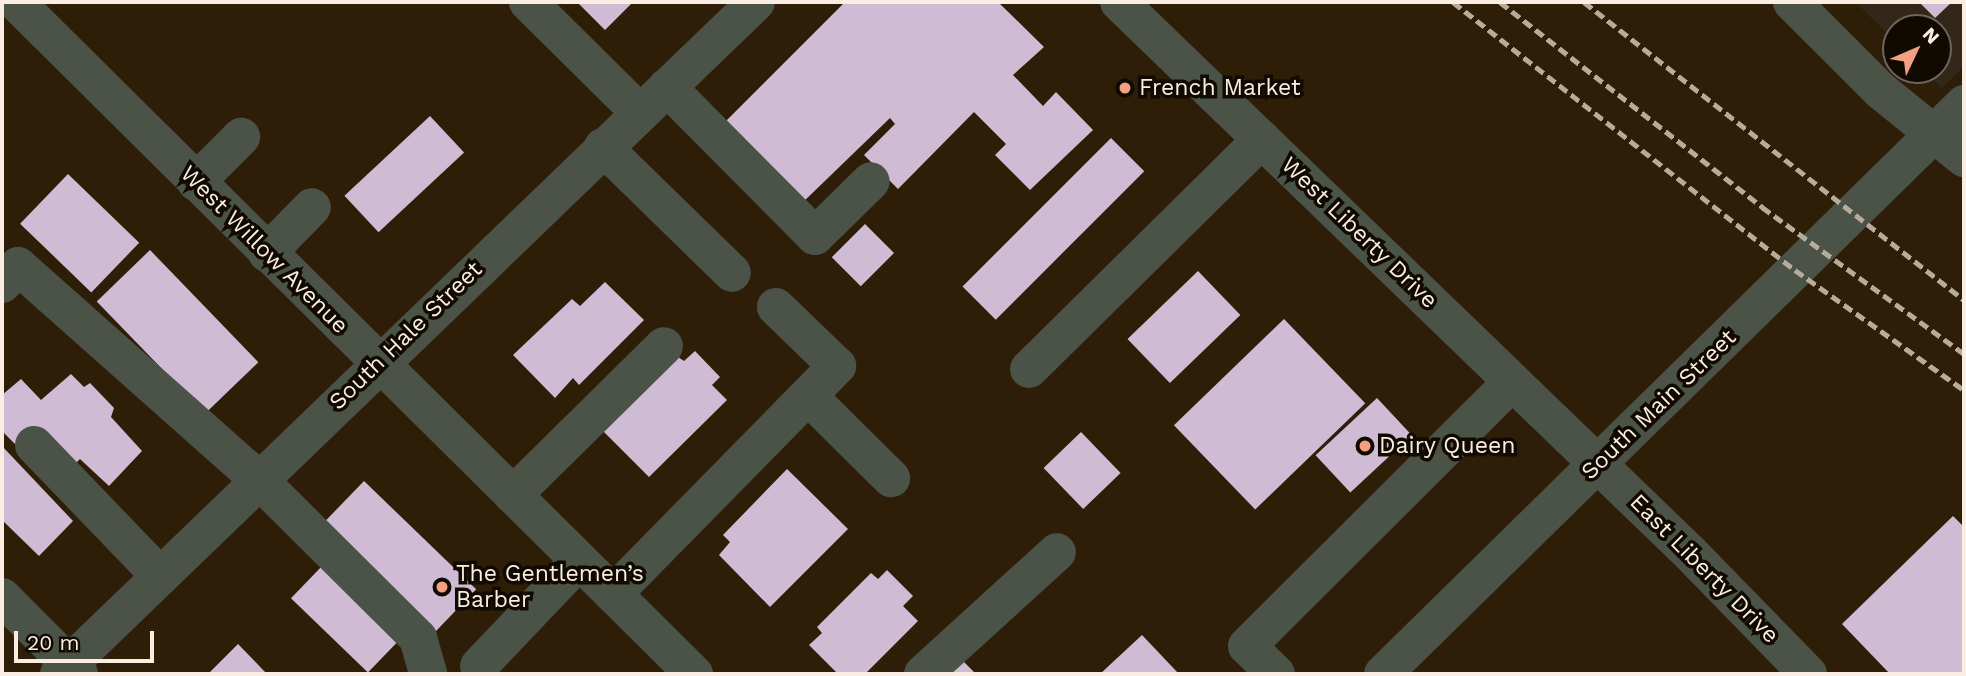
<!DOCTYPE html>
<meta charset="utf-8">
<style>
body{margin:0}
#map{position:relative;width:1966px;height:676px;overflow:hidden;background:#2e1e08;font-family:"Work Sans",sans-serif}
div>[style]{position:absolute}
.commercial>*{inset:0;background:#322718}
.building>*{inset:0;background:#d0bbd4;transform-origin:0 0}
.minor>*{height:38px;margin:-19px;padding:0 19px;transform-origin:19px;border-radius:19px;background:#4b5349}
.rail>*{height:5px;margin-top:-2.5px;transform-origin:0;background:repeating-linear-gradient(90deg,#b7ab9b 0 10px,transparent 0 15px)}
.dots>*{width:19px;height:19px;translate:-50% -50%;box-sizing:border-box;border:4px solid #110a03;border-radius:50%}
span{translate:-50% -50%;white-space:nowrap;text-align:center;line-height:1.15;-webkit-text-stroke:7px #110a03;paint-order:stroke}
.poi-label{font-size:23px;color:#f9eee1}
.left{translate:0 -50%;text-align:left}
.street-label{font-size:23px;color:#f9eee1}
.frame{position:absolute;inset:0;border:4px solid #f9eee1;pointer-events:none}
.north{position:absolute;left:1882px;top:14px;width:70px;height:70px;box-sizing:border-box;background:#110a03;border:2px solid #6e655c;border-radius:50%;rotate:46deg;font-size:19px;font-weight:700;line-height:28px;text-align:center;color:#f9eee1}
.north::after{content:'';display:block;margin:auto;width:24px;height:32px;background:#f39f82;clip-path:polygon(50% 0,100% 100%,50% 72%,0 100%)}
.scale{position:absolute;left:14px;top:631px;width:140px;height:32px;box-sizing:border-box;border:4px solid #f9eee1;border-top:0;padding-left:9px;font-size:21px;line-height:24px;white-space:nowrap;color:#f9eee1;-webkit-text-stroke:5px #110a03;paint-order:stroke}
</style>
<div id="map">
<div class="commercial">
<i style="clip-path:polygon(1855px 2px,1964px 2px,1964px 66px,1942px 88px,1924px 70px,1938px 70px,1938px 28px,1896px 28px,1896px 42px)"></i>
</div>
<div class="building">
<i style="clip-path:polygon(577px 2px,633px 2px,605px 30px)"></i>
<i style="clip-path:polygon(845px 2px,998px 2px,1044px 47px,1013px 75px,1043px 106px,1056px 92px,1093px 130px,1030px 190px,995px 155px,1006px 144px,974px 112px,898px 189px,864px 155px,895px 124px,890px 118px,799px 206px,720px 127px)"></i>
<i style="clip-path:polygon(1919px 2px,1952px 2px,1935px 18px)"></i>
<i style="left:430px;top:116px;width:50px;height:117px;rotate:47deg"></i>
<i style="left:1111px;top:138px;width:47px;height:210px;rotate:45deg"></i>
<i style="left:68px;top:174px;width:99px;height:69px;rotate:44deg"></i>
<i style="left:865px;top:224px;width:41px;height:47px;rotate:45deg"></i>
<i style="left:150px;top:250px;width:156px;height:74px;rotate:46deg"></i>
<i style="left:1198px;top:271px;width:61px;height:98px;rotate:46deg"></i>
<i style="clip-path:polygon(605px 282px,644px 320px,579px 385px,573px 378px,555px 398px,513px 355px,572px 299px,580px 306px)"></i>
<i style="left:1284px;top:319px;width:117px;height:153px;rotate:46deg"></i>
<i style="clip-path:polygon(695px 351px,720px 377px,712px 385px,727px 400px,649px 477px,603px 431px,678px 357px,684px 361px)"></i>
<i style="clip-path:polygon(71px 374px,84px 387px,90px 383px,114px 408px,111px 417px,142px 451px,109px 486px,80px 459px,72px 467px,16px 445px,2px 431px,2px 395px,21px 379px,41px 400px)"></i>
<i style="left:1377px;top:398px;width:51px;height:84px;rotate:47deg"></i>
<i style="left:1081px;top:432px;width:57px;height:52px;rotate:46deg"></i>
<i style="clip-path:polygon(2px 446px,73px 521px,39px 556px,2px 520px)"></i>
<i style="clip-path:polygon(787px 469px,848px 529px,770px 607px,719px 555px,730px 542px,723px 535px)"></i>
<i style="left:364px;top:481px;width:156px;height:64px;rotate:44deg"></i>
<i style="clip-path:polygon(1953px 516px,1964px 527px,1964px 674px,1890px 674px,1842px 624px)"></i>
<i style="left:325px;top:563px;width:107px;height:49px;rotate:44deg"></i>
<i style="clip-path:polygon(887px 570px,913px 596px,903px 606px,918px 621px,865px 674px,838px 674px,809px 645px,822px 633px,817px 627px,871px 573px,878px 579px)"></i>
<i style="clip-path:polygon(1142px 635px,1179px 674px,1100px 674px)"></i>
<i style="clip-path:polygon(238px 644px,267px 674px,208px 674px)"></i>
<i style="clip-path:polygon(955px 653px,976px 674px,932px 674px)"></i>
</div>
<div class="minor">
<i style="left:16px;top:2px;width:955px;rotate:44.75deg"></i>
<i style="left:528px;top:2px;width:156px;rotate:44.7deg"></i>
<i style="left:1119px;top:2px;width:793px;rotate:43.98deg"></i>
<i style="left:1690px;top:553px;width:169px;rotate:45.7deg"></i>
<i style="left:1792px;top:2px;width:126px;rotate:45deg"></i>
<i style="left:1881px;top:91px;width:107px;rotate:38.9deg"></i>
<i style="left:667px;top:87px;width:210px;rotate:45.2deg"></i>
<i style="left:815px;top:236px;width:78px;rotate:-44.5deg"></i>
<i style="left:603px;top:147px;width:180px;rotate:44.3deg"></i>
<i style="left:196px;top:182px;width:64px;rotate:-45deg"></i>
<i style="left:267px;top:253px;width:64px;rotate:-45.6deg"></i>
<i style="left:2px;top:284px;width:24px;rotate:-48deg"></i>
<i style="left:18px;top:266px;width:321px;rotate:41.6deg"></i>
<i style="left:258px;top:479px;width:226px;rotate:44.8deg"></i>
<i style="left:418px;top:638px;width:37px;rotate:74deg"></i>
<i style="left:1029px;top:369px;width:327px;rotate:-44.6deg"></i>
<i style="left:808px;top:396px;width:117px;rotate:44.7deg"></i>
<i style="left:34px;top:445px;width:182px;rotate:46.1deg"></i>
<i style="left:513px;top:495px;width:212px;rotate:-44.6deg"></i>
<i style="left:613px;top:594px;width:320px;rotate:-45.5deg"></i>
<i style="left:837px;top:366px;width:85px;rotate:-136deg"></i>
<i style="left:2px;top:597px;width:109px;rotate:45deg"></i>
<i style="left:479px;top:666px;width:145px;rotate:-46.4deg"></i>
<i style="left:59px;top:674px;width:968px;rotate:-43.95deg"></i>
<i style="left:923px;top:674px;width:181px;rotate:-42.3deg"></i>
<i style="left:1276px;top:674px;width:40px;rotate:-136deg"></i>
<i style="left:1247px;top:646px;width:374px;rotate:-44.9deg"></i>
<i style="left:1383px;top:674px;width:814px;rotate:-44.45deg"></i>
</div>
<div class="rail">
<i style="left:1453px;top:2px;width:434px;rotate:38.1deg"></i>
<i style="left:1795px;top:270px;width:207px;rotate:35.4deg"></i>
<i style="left:1500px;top:2px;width:333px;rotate:38deg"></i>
<i style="left:1762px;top:207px;width:250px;rotate:36deg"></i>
<i style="left:1584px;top:2px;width:483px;rotate:38.1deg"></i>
</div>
<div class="dots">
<i style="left:1125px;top:88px;background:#f39f82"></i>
<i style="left:1365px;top:446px;background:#f39f82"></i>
<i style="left:442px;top:587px;background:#f39f82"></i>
</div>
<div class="poi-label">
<span class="left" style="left:1139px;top:88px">French Market</span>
<span class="left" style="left:1379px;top:446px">Dairy Queen</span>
<span class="left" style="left:456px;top:587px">The Gentlemen’s<br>Barber</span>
</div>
<div class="street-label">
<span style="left:1359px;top:233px;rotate:44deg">West Liberty Drive</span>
<span style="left:264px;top:250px;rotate:45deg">West Willow Avenue</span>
<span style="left:406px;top:336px;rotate:-44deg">South Hale Street</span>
<span style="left:1659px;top:405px;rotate:-44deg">South Main Street</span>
<span style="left:1704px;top:569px;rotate:45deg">East Liberty Drive</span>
</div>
<div class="frame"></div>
<div class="north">N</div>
<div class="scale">20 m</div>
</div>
